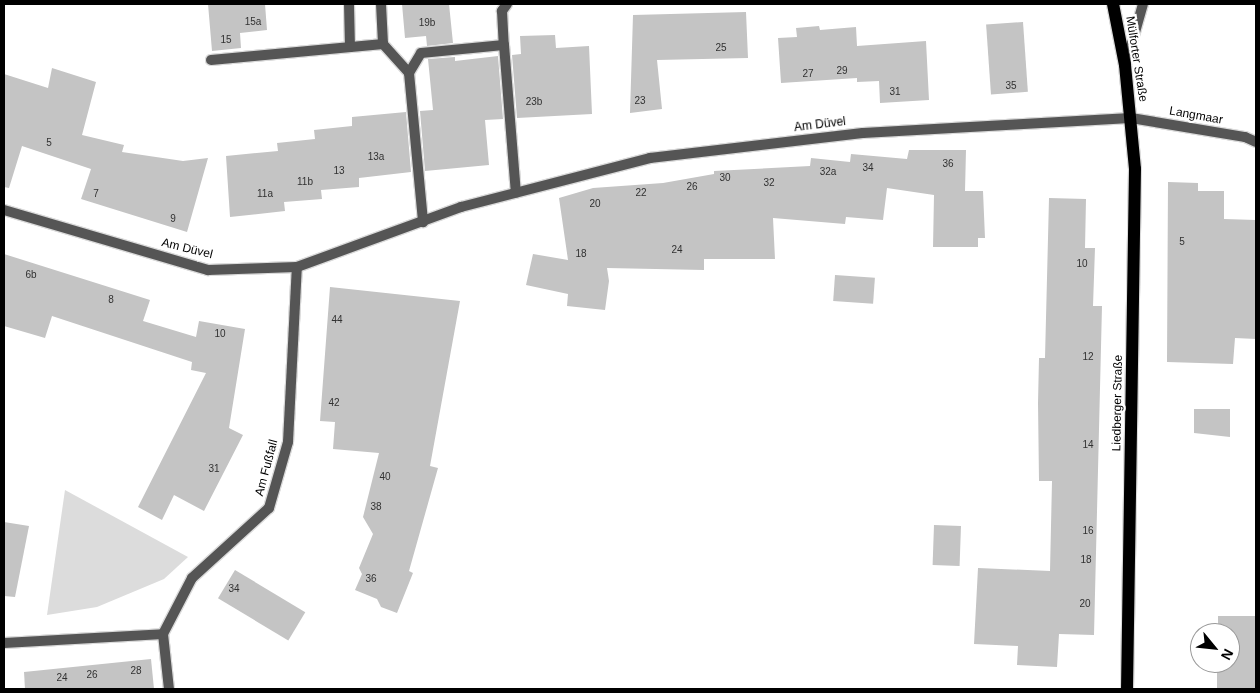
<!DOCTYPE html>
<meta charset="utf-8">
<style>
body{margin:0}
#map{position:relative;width:1260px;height:693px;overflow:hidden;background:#fff;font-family:Arial,sans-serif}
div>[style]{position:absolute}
.green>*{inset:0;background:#dcdcdc}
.building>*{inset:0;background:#c4c4c4;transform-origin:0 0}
.roads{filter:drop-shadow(1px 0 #dbdbdb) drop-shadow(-1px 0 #dbdbdb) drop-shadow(0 1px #dbdbdb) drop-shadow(0 -1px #dbdbdb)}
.service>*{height:10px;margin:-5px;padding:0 5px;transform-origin:5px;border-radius:5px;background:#555}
.minor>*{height:10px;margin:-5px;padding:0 5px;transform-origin:5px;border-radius:5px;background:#555}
.primary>*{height:12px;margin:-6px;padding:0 6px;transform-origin:6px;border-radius:6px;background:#000}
span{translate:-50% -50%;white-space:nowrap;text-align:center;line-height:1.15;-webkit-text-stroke:4.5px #fff;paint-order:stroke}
.number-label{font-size:10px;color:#313131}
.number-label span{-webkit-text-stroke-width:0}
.street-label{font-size:12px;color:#000}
.frame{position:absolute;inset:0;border:5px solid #000;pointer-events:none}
.north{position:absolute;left:1190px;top:623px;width:50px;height:50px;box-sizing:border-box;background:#fff;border:1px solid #999;border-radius:50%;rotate:118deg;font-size:14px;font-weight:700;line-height:20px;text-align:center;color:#000}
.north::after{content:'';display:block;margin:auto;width:18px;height:22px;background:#000;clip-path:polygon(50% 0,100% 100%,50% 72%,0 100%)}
</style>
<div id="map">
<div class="green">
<i style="clip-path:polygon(65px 490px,188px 557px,164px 579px,97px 607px,47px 615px)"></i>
</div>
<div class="building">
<i style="clip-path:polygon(208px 4px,265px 4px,267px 30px,240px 33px,241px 48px,212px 51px)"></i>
<i style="clip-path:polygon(402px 4px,449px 4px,453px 43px,427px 46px,426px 36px,405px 38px)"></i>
<i style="clip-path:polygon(746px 12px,748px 58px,657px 60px,662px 109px,630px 113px,633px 15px)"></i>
<i style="left:1023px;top:22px;width:70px;height:37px;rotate:86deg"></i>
<i style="clip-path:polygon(819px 26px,820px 30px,856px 27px,857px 46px,926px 41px,929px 100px,880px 103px,879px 81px,857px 82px,857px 78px,781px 83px,778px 38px,797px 37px,796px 28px)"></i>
<i style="clip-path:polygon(555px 35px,556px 48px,589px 46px,592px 114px,517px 118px,512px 55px,521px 54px,520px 36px)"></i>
<i style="clip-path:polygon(498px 56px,503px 119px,485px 120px,489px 165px,425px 171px,420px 111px,433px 110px,428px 59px,455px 57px,455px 61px)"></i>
<i style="clip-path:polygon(52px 68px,96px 82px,82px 135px,124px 145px,122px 152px,183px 161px,208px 158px,187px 232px,81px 199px,91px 169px,22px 146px,9px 188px,4px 187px,4px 74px,48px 88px)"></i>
<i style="clip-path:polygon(406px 112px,411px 172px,359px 178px,359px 187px,321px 190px,322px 199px,284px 202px,285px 211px,230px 217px,226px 156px,278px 151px,277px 143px,315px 139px,314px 130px,352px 126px,352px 117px)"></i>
<i style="clip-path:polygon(909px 150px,966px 150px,965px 191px,983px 191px,985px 238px,978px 238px,978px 247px,933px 247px,934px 195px,887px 188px,883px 220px,846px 217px,845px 224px,773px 218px,775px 259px,704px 259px,704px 270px,607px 268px,609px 281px,605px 310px,567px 306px,568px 294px,526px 285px,533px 254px,568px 260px,559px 198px,593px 188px,663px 183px,714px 174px,714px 171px,810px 166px,811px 158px,850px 162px,851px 154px,907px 159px)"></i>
<i style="clip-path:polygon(1168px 182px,1198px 183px,1198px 191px,1224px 191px,1224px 219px,1256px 220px,1256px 339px,1235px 338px,1233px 364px,1167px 362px)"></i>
<i style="clip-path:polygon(1049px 198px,1086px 199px,1085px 248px,1095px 248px,1093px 306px,1102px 306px,1094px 635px,1059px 634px,1057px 667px,1017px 665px,1018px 646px,974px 644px,978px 568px,1050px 571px,1052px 481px,1039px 481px,1038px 403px,1039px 358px,1045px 358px)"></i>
<i style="clip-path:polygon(4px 254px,150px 300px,143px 321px,196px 337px,199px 321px,245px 329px,229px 428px,243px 435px,204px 511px,174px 495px,162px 520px,138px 507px,206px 373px,191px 370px,192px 362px,52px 316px,45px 338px,4px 326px)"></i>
<i style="left:835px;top:275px;width:40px;height:26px;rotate:4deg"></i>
<i style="clip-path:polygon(330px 287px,460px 301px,430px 466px,438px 468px,409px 571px,413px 573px,397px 613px,381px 607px,377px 599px,355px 590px,362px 574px,359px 568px,373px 534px,363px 517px,379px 453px,333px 449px,335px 422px,320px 421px)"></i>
<i style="clip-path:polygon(1194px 409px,1230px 409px,1230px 437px,1194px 433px)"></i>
<i style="clip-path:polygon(4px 522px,29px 526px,15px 597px,4px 596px)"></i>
<i style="left:934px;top:525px;width:27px;height:40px;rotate:2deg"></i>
<i style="left:235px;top:570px;width:82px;height:33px;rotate:31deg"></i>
<i style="clip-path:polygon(1218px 616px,1256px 616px,1256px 689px,1217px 689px,1217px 663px,1230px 663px,1230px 633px,1218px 633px)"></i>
<i style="clip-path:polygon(151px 659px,154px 689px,25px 689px,24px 672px)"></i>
</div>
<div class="roads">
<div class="service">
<i style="left:349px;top:4px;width:43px;rotate:88.7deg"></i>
<i style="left:381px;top:4px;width:40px;rotate:87.1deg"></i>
<i style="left:507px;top:4px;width:9px;rotate:126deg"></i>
<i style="left:502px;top:11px;width:34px;rotate:87deg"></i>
<i style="left:504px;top:45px;width:148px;rotate:85.4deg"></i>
<i style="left:211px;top:60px;width:173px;rotate:-5.3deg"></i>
<i style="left:383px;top:44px;width:39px;rotate:48deg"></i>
<i style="left:409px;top:73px;width:150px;rotate:84.6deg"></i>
<i style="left:409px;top:73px;width:23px;rotate:-59deg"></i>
<i style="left:421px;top:53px;width:83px;rotate:-5.5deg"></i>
</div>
<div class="minor">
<i style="left:1126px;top:64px;width:62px;rotate:-74.2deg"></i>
<i style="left:4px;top:210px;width:213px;rotate:16.4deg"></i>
<i style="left:208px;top:270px;width:89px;rotate:-1.9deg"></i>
<i style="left:297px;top:267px;width:175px;rotate:-20.1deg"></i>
<i style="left:461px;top:207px;width:195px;rotate:-14.5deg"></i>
<i style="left:650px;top:158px;width:214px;rotate:-6.7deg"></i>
<i style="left:863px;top:133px;width:268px;rotate:-3.2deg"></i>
<i style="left:1131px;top:118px;width:116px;rotate:9.5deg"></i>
<i style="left:1245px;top:137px;width:12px;rotate:24deg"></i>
<i style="left:163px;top:634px;width:55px;rotate:83.8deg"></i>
<i style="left:4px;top:643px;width:159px;rotate:-3.2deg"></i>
<i style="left:163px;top:634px;width:63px;rotate:-62.6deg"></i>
<i style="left:192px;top:578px;width:104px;rotate:-42.3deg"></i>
<i style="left:269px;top:508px;width:69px;rotate:-73.9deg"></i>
<i style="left:288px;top:442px;width:175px;rotate:-87.1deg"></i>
</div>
<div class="primary">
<i style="left:1113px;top:4px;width:62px;rotate:78.9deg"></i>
<i style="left:1125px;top:65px;width:104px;rotate:84.5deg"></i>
<i style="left:1135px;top:169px;width:520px;rotate:90.88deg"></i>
</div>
</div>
<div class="number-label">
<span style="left:253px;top:22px">15a</span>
<span style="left:427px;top:23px">19b</span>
<span style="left:226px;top:40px">15</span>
<span style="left:721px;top:48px">25</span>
<span style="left:842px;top:71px">29</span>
<span style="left:808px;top:74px">27</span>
<span style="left:1011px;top:86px">35</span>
<span style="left:895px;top:92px">31</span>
<span style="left:640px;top:101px">23</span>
<span style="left:534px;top:102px">23b</span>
<span style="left:49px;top:143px">5</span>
<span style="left:376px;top:157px">13a</span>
<span style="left:948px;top:164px">36</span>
<span style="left:868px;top:168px">34</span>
<span style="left:339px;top:171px">13</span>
<span style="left:828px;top:172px">32a</span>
<span style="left:725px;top:178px">30</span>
<span style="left:305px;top:182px">11b</span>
<span style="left:769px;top:183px">32</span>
<span style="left:692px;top:187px">26</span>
<span style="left:641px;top:193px">22</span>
<span style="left:96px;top:194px">7</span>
<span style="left:265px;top:194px">11a</span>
<span style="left:595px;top:204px">20</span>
<span style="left:173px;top:219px">9</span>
<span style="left:1182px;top:242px">5</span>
<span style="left:677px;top:250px">24</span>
<span style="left:581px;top:254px">18</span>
<span style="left:1082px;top:264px">10</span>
<span style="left:31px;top:275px">6b</span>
<span style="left:111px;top:300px">8</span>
<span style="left:337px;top:320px">44</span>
<span style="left:220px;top:334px">10</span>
<span style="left:1088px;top:357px">12</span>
<span style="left:334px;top:403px">42</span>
<span style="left:1088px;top:445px">14</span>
<span style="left:214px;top:469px">31</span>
<span style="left:385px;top:477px">40</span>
<span style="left:376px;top:507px">38</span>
<span style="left:1088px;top:531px">16</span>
<span style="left:1086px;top:560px">18</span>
<span style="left:371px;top:579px">36</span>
<span style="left:234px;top:589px">34</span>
<span style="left:1085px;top:604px">20</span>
<span style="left:136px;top:671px">28</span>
<span style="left:92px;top:675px">26</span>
<span style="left:62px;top:678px">24</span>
</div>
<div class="street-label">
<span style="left:1136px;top:59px;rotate:81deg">Mülforter Straße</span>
<span style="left:1196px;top:116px;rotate:10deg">Langmaar</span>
<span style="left:820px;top:125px;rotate:-7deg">Am Düvel</span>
<span style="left:187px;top:249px;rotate:14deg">Am Düvel</span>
<span style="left:1118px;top:403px;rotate:-89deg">Liedberger Straße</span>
<span style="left:267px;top:468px;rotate:-75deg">Am Fußfall</span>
</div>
<div class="frame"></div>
<div class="north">N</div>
</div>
